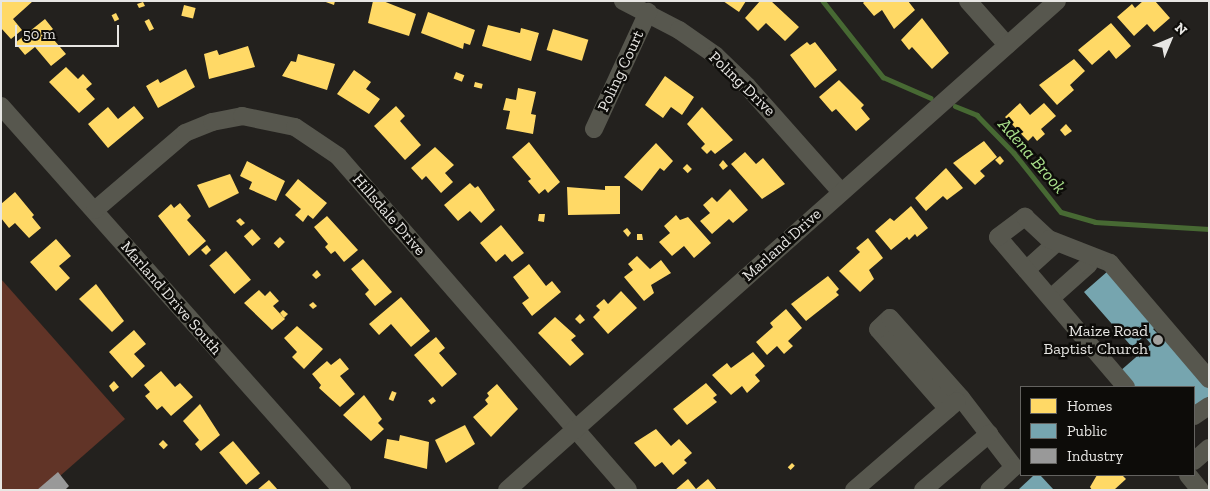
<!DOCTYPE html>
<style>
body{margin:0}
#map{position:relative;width:1210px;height:491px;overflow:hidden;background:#23211e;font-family:"Zilla Slab",serif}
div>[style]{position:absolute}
.green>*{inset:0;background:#613427}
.homes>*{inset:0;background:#ffd966;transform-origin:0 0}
.public>*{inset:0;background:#76a5af}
.industry>*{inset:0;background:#999}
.stream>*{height:4.5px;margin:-2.25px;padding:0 2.25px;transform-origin:2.25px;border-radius:2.25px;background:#476933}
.minor>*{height:18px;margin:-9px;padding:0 9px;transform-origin:9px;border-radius:9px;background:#57574e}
.dots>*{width:14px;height:14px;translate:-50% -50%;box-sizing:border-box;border:2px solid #0d0c09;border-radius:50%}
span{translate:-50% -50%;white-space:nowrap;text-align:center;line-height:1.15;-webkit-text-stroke:5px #0d0c09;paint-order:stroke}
.street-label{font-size:16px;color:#e7e6e3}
.poi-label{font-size:16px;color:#e7e6e3}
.right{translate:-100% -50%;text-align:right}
.water-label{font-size:18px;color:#a9e08b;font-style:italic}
.frame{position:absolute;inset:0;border:2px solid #e7e6e3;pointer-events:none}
.legend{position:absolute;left:1020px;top:386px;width:175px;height:90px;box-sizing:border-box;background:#0d0c09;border:1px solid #646360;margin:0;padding:6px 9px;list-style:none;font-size:15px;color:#e7e6e3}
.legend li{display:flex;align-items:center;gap:10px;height:25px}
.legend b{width:25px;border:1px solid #646360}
.north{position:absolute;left:1145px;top:15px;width:50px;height:50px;-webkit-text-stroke:4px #0d0c09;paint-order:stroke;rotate:45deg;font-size:14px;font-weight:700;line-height:20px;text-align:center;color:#e7e6e3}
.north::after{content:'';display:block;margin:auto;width:18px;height:22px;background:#e7e6e3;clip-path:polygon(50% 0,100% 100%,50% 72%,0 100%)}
.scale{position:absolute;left:15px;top:25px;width:104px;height:22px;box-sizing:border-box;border:2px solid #e7e6e3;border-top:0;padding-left:6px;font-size:15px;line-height:18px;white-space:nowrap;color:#e7e6e3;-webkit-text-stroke:4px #0d0c09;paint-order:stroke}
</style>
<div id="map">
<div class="green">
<i style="clip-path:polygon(1px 279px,125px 419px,44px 490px,1px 490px)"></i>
</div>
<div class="homes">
<i style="clip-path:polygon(2px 1px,33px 1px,13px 19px,22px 30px,11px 39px,1px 28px)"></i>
<i style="clip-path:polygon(323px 1px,335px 1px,334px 5px)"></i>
<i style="clip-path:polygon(373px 1px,383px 1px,416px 14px,409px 36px,368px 23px)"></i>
<i style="clip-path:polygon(723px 1px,746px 1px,739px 12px)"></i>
<i style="clip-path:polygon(760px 1px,771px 1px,799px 27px,785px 41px,766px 23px,758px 31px,745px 18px)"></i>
<i style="clip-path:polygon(865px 1px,908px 1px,915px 10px,894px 29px,882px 10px,874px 16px,863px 3px)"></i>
<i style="clip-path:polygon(1143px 1px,1155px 1px,1170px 18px,1154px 32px,1147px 24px,1134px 36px,1117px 17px,1132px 4px,1135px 8px)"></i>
<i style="clip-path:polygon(143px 2px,145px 6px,139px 8px,137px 4px)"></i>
<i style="left:184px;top:5px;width:12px;height:11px;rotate:14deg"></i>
<i style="clip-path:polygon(428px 12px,475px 30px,470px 45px,464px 43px,463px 49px,421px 33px)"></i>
<i style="left:116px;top:13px;width:7px;height:5px;rotate:63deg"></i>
<i style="clip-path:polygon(922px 18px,949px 53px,932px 69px,912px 47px,909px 50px,901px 40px)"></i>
<i style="clip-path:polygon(45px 19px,53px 29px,48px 33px,66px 54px,51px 66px,35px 47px,25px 55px,15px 43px)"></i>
<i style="left:149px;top:19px;width:11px;height:5px;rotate:63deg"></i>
<i style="clip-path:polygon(1111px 23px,1131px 46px,1116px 59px,1109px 50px,1092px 65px,1078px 50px)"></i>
<i style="clip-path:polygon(488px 25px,520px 33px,521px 28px,539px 33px,531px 61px,482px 46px)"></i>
<i style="left:553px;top:29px;width:37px;height:22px;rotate:17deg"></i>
<i style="clip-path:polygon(807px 42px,810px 45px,815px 42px,837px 70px,815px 88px,790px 55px)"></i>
<i style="clip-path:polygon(248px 46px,255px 67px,209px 79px,204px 54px,217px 50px,219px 55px)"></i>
<i style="clip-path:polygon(298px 54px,335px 64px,327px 90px,282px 76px,291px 61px,296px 62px)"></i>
<i style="clip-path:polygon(1074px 59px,1085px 71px,1070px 85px,1074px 90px,1057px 105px,1039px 85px)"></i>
<i style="clip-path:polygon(66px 67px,78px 79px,83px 74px,92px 84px,86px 89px,95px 99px,79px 113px,49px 82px)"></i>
<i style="clip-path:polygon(186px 69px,195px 87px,158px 108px,146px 86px,158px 79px,160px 83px)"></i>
<i style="clip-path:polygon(354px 70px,371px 82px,366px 89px,380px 99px,369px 114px,337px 94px)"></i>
<i style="left:456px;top:72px;width:9px;height:7px;rotate:21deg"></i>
<i style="clip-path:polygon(665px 76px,694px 97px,682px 115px,671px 107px,663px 118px,645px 105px)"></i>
<i style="clip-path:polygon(839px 80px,864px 105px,861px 108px,870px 119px,856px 131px,836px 109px,832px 112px,819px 97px)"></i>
<i style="left:475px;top:82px;width:8px;height:5px;rotate:14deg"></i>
<i style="clip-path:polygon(518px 88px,536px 92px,531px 114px,536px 115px,533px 134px,506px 129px,510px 111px,503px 110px,506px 98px,516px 100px)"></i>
<i style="clip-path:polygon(1020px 103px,1030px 115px,1044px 103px,1056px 116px,1041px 129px,1045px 134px,1037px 141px,1033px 136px,1028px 141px,1005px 117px)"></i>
<i style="clip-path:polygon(134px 106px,144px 118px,108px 148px,88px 124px,108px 107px,118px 119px)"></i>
<i style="clip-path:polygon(396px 106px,405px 116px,400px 121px,421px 145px,405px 160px,374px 126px)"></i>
<i style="clip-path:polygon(702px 107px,733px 140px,715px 154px,711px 150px,707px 154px,701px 148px,705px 144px,687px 124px)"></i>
<i style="clip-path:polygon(1066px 124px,1072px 131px,1065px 136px,1060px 130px)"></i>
<i style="clip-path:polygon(984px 141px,997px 157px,980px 171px,985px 176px,975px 185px,953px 163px)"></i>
<i style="clip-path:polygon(529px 142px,560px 182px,548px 193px,545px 189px,539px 194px,528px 181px,531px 179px,512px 157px)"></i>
<i style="clip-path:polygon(656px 143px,673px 161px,664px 171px,660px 168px,642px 191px,624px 177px)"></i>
<i style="clip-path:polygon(435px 147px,454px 165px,445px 173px,453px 182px,441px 193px,426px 176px,422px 180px,411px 168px)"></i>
<i style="clip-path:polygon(745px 152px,756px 164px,763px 158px,785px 184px,762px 199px,731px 164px)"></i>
<i style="clip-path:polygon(1000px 156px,1004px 161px,1000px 165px,995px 160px)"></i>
<i style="clip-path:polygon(723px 160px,728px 166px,723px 170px,719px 165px)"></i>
<i style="clip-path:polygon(247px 161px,285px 181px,276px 201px,249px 189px,252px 182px,240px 176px)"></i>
<i style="left:687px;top:164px;width:7px;height:6px;rotate:45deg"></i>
<i style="clip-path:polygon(946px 168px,963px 188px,947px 200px,943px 196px,926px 211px,915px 198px)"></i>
<i style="clip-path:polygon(230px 174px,239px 193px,209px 208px,197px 185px)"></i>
<i style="clip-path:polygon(298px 179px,327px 203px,313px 219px,308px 215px,303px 222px,295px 215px,301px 209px,285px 195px)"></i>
<i style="clip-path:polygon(470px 183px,475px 188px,478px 186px,495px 210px,481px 223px,470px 211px,458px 221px,444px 205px)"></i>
<i style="clip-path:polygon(605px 186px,620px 186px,620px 214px,568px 215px,567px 187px,605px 190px)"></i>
<i style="clip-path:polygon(730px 189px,748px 210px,733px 223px,729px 219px,712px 234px,700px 221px,710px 213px,703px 205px,712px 197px,717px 202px)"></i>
<i style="clip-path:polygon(15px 192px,34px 215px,32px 217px,41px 228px,29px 238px,15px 223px,9px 228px,1px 218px,1px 204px)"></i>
<i style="clip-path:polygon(180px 203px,191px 216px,187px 220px,206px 241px,189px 256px,158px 216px,171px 204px,174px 208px)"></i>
<i style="clip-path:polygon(911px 206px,928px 228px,917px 237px,915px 234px,909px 240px,907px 237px,891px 250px,875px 231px,890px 218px,894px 221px)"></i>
<i style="clip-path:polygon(539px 214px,545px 214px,544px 222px,538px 221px)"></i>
<i style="clip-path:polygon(676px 215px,680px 220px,688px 217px,711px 243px,694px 258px,684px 246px,672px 256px,659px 242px,670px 233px,664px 226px)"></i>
<i style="clip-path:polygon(327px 216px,358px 250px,344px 262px,335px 251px,331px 254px,325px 247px,328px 244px,314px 227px)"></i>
<i style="clip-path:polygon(240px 218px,245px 223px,241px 226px,236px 221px)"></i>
<i style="clip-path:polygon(501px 225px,524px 253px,512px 262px,505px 254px,496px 262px,480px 243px)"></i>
<i style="clip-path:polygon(627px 228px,631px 233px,628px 237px,623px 231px)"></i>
<i style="left:252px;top:229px;width:13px;height:11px;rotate:48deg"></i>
<i style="clip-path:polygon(637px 234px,642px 234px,643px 240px,637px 240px)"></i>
<i style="left:280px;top:237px;width:7px;height:9px;rotate:45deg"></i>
<i style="clip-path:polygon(868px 238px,883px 258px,869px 270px,874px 279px,860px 292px,839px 271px,860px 252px,856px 248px)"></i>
<i style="clip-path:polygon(56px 239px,71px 256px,59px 266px,70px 278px,56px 291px,30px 262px)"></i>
<i style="clip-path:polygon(207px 245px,211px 250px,206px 255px,201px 250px)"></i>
<i style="left:226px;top:251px;width:38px;height:22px;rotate:49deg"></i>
<i style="clip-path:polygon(637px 256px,650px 269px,661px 260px,671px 273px,651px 285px,654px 293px,644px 301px,624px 277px,633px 270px,628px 264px)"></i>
<i style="clip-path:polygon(363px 259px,392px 292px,375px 306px,365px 294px,369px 290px,351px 269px)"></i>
<i style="clip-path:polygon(529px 264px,546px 286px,552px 281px,561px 292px,532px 316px,522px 303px,529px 298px,513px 277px)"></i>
<i style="clip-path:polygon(317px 270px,321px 275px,316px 279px,312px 275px)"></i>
<i style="clip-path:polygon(828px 276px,839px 289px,836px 292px,839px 295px,806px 321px,791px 304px)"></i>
<i style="clip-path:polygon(96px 284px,124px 321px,112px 332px,79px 299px)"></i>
<i style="clip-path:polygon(259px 290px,265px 296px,270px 291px,279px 301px,273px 306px,285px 319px,272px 330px,244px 303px)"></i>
<i style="clip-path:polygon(621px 291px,637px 308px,608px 334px,593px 317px,600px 310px,596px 306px,604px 299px,608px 304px)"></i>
<i style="clip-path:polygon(401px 297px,430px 331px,411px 347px,391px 324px,379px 335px,369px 324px)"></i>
<i style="clip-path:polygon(313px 302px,317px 306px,313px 309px,309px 305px)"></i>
<i style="clip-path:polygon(786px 309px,802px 328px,788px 341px,793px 346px,784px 354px,777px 346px,767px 355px,756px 342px,773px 327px,770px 323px)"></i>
<i style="clip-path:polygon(283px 310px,288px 314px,284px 318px,280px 313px)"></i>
<i style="clip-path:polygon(580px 314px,585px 320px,580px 324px,575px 319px)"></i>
<i style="clip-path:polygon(555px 317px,576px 336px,571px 340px,584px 354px,570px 366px,538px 333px)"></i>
<i style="clip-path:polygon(297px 326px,323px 349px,304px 369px,292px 357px,297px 352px,284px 338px)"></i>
<i style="clip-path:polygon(134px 330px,146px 344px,134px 354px,145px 366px,132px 378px,109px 352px)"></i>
<i style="clip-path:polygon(436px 337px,445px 348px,439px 353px,457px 374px,442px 387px,414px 355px)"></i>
<i style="clip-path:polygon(753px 352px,765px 366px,755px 375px,760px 381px,747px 393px,742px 386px,731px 395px,712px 375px,727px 363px,731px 368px)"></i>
<i style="clip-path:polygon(340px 358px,349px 369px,340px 376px,355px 394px,340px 407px,319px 388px,321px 385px,312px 374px,327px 361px,331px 365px)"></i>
<i style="clip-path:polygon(161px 371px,175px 387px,180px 383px,193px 397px,171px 416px,162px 406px,157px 410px,145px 396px,150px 392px,144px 385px)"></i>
<i style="clip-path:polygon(114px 381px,119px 387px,113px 392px,109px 386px)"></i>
<i style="clip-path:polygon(706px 383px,717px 395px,713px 398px,717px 402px,687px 425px,673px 409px)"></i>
<i style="clip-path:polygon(497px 384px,518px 409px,491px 437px,473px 417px,488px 404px,485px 400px,489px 396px,487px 393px)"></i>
<i style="left:392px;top:391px;width:5px;height:9px;rotate:22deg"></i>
<i style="clip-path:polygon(364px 395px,382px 419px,378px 423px,384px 429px,371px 441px,343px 415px)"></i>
<i style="left:433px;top:397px;width:5px;height:6px;rotate:53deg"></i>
<i style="clip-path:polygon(200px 404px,220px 435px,201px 451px,195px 444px,199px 440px,183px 421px)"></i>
<i style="clip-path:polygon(465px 425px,475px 444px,446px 463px,435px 440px)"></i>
<i style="clip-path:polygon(656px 429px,671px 446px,679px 439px,692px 453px,684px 460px,687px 463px,673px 475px,662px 462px,655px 467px,634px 443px)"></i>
<i style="clip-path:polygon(400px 435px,429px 442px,427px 469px,384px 458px,387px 439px,399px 441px)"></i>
<i style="left:163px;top:440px;width:7px;height:6px;rotate:45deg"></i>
<i style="left:233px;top:441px;width:42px;height:18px;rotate:50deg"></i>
<i style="left:792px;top:463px;width:4px;height:6px;rotate:45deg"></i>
<i style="clip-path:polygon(1097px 475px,1122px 475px,1126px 479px,1114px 490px,1092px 490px,1090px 487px)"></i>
<i style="clip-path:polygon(688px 479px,696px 489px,708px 479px,717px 490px,675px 490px)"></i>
<i style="clip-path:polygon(269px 480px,278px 490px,257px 490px)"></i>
</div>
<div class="public">
<i style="clip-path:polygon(1108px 271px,1156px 327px,1153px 329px,1160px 336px,1163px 333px,1209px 386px,1209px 396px,1196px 407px,1194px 418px,1194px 387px,1132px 387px,1119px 372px,1151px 344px,1144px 336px,1132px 347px,1084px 292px)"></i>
<i style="clip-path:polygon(1034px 475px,1040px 475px,1054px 490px,1018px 490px)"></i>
</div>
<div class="industry">
<i style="clip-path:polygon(58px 472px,69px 486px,65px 490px,37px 490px)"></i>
</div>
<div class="stream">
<i style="left:823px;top:1px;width:97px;rotate:51.7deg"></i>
<i style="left:883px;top:77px;width:52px;rotate:23.6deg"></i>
<i style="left:955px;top:106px;width:24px;rotate:22deg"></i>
<i style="left:977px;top:115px;width:53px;rotate:45.8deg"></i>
<i style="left:1014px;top:153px;width:75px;rotate:51.5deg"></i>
<i style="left:1061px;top:212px;width:35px;rotate:16deg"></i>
<i style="left:1095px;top:222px;width:114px;rotate:3.5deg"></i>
</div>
<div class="minor">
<i style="left:623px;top:1px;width:63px;rotate:27.4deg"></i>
<i style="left:679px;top:30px;width:44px;rotate:34.8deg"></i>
<i style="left:715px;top:55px;width:45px;rotate:44.1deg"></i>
<i style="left:747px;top:86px;width:142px;rotate:48.4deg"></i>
<i style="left:968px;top:1px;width:59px;rotate:48.4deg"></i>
<i style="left:1px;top:106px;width:514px;rotate:48.39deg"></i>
<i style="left:594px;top:129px;width:129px;rotate:-65.2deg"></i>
<i style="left:95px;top:210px;width:118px;rotate:-40.5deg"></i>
<i style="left:185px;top:133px;width:29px;rotate:-22deg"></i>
<i style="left:212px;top:122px;width:31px;rotate:-11deg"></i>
<i style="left:242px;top:116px;width:54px;rotate:11.7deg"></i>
<i style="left:295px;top:127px;width:52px;rotate:34deg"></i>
<i style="left:338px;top:156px;width:442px;rotate:49deg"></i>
<i style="left:1026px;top:270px;width:40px;rotate:-42deg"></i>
<i style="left:1051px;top:298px;width:50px;rotate:-41.7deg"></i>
<i style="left:1088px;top:265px;width:9px;rotate:-69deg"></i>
<i style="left:1126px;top:387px;width:197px;rotate:-130.5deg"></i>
<i style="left:998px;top:237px;width:34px;rotate:-37deg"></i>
<i style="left:1025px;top:217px;width:33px;rotate:43deg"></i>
<i style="left:1049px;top:239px;width:66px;rotate:21.5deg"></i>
<i style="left:1110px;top:263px;width:153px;rotate:49.5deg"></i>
<i style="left:948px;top:409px;width:106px;rotate:-131.2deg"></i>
<i style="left:878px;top:329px;width:16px;rotate:-43deg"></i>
<i style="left:890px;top:318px;width:107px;rotate:48.4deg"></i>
<i style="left:961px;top:398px;width:87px;rotate:52.5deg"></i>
<i style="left:1014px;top:467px;width:34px;rotate:137deg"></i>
<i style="left:1194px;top:416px;width:18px;rotate:-34deg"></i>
<i style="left:1194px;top:461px;width:20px;rotate:-41deg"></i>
<i style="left:1188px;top:475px;width:19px;rotate:51deg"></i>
<i style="left:507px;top:490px;width:736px;rotate:-41.64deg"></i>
<i style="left:854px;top:490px;width:136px;rotate:-40.8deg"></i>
<i style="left:923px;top:490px;width:87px;rotate:-40.3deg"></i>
</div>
<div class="dots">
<i style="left:1158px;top:340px;background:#a2a19e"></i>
</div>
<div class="street-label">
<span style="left:621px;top:71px;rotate:-65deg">Poling Court</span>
<span style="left:742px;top:84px;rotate:44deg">Poling Drive</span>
<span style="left:389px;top:215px;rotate:49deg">Hillsdale Drive</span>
<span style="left:782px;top:245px;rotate:-42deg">Marland Drive</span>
<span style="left:171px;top:298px;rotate:49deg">Marland Drive South</span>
</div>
<div class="poi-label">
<span class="right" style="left:1148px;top:340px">Maize Road<br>Baptist Church</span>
</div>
<div class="water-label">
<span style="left:1032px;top:156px;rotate:49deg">Adena Brook</span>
</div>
<div class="frame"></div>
<ul class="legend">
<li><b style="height:14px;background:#ffd966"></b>Homes</li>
<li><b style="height:14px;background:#76a5af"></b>Public</li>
<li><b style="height:14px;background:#999"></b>Industry</li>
</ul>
<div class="north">N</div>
<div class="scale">50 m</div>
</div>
